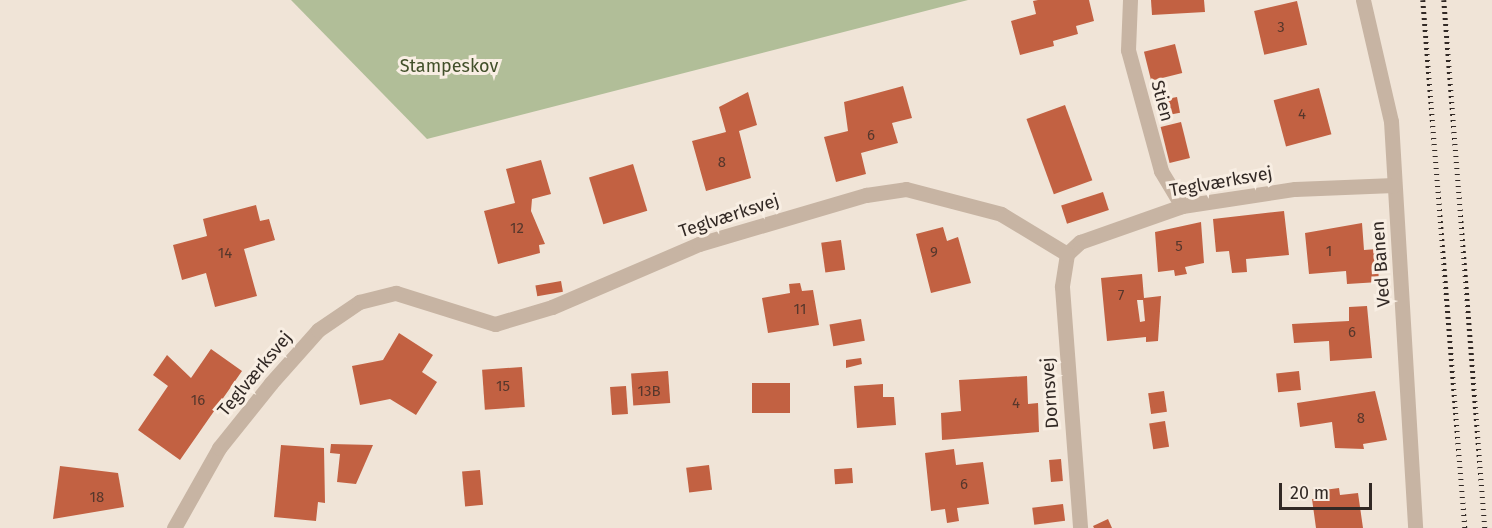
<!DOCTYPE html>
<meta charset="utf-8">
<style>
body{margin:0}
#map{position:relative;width:1492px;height:528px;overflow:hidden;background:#f0e4d7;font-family:"Fira Sans",sans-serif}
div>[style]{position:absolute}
.green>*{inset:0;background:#b1be98}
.building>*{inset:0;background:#c26142;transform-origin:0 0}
.minor>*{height:15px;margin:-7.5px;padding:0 7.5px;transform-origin:7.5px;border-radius:7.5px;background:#c7b4a3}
.rail>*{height:4.5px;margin-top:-2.25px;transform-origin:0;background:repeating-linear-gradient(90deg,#322925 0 1.5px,transparent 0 6px)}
span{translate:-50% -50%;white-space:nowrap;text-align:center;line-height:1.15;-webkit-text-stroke:6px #f8eee3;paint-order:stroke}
.number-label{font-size:15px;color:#56372c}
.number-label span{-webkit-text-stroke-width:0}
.park-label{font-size:18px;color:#42502a}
.street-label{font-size:18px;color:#322925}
.scale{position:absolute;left:1279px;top:483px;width:93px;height:27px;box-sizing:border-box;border:3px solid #322925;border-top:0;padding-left:8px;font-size:18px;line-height:21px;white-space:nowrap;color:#322925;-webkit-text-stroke:4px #f8eee3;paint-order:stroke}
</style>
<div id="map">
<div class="green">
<i style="clip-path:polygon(291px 0,968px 0,427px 139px)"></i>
</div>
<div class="building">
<i style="clip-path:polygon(1038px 0,1089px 0,1094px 21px,1076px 26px,1078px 34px,1053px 41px,1054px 46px,1020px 55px,1011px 21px,1036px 14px,1033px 1px)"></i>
<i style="clip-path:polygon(1151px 0,1204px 0,1205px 12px,1152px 15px)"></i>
<i style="left:1297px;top:1px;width:45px;height:44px;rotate:77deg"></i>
<i style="left:1175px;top:44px;width:30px;height:32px;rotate:76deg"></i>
<i style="clip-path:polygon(903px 86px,912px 118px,892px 123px,898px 143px,861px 153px,866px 174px,836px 182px,824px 137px,848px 131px,844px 102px)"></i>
<i style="left:1319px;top:88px;width:48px;height:47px;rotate:75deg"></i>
<i style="clip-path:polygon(748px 92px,757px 125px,739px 131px,751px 178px,706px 191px,692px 141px,726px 132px,719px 107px)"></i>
<i style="left:1177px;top:97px;width:16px;height:16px;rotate:79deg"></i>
<i style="left:1065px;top:105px;width:80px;height:41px;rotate:70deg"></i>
<i style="left:1181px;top:122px;width:37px;height:21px;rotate:76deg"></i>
<i style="clip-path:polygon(541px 160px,551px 194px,532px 199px,531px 211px,545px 244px,539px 245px,540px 253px,498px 264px,484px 211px,515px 203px,506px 169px)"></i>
<i style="left:633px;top:164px;width:49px;height:46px;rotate:73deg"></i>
<i style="left:1103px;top:192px;width:19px;height:44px;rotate:72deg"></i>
<i style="clip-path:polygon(256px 205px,260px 221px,269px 219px,275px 240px,244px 249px,257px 296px,215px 307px,206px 273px,182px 280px,173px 245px,207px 236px,203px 219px)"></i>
<i style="clip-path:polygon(1284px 211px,1289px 255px,1246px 259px,1247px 272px,1232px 273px,1229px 251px,1216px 252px,1213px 219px)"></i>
<i style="clip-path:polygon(1201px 222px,1204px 263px,1185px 267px,1187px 274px,1175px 276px,1174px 270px,1158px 272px,1155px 232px)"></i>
<i style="clip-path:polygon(1362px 223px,1364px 250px,1377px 249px,1379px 282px,1347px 284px,1346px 271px,1309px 274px,1305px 233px)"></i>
<i style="clip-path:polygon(943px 227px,947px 241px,958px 237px,971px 283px,931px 293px,916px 234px)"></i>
<i style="left:841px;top:240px;width:30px;height:20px;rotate:82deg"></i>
<i style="clip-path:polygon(evenodd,1142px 274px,1144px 298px,1161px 296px,1158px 341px,1146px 342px,1146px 337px,1107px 341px,1101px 278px,1142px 274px,1137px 300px,1143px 300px,1145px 321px,1140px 322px,1137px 300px)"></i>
<i style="left:561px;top:281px;width:11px;height:26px;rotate:80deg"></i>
<i style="clip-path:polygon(800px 283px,802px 291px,813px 290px,819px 325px,768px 333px,762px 298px,790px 293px,789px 284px)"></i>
<i style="clip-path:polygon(1367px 306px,1372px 358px,1330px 361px,1329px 341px,1294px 343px,1292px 324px,1349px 321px,1349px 307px)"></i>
<i style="left:861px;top:319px;width:22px;height:32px;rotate:80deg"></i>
<i style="clip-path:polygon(399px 333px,433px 355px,422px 372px,437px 382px,416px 415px,390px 399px,360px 405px,352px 366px,383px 360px)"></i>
<i style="clip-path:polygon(211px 349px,242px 371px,180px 460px,138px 430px,168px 386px,153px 375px,167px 355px,191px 378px)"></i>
<i style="clip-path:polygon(861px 358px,862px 364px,846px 368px,846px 360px)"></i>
<i style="left:522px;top:367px;width:40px;height:40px;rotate:86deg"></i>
<i style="left:668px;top:371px;width:32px;height:37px;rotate:86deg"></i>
<i style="left:1299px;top:371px;width:19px;height:23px;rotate:84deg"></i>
<i style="clip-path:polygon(1027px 376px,1028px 404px,1038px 403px,1039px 432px,942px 440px,941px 413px,961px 411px,959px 380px)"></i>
<i style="left:752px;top:383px;width:38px;height:30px"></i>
<i style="clip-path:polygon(883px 384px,883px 397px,894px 397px,896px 425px,857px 428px,854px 386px)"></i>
<i style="left:626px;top:386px;width:28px;height:16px;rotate:86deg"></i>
<i style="left:1164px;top:391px;width:21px;height:16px;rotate:82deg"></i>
<i style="clip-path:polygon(1375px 391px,1387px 440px,1363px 444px,1364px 449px,1335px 448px,1332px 422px,1300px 427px,1297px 403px)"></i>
<i style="left:1165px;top:421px;width:26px;height:16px;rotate:81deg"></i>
<i style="clip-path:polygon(331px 444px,373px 445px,356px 484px,337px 482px,340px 454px,330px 453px)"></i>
<i style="clip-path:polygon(281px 445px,324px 448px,325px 503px,318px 502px,316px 521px,274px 517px)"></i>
<i style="clip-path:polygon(954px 449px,956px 465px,983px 462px,989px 504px,957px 508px,959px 521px,947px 523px,945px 509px,931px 511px,925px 453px)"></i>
<i style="left:1061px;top:459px;width:22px;height:12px;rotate:85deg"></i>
<i style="left:709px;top:465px;width:25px;height:23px;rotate:83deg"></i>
<i style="clip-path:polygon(60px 466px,118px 473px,124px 507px,53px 519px)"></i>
<i style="left:852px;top:468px;width:15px;height:18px;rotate:86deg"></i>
<i style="left:480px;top:470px;width:35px;height:18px;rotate:85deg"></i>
<i style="clip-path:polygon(1339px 488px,1340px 495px,1358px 493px,1363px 528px,1316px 528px,1312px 499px,1325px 498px,1324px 490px)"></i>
<i style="left:1063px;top:504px;width:17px;height:31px;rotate:83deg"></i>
<i style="clip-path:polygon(1108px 519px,1112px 528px,1094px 528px,1093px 526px)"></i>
</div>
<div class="minor">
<i style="left:1130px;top:0;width:50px;rotate:92.3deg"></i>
<i style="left:1128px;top:50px;width:125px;rotate:74.7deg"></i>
<i style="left:1161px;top:171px;width:41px;rotate:59deg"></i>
<i style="left:1363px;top:0;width:124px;rotate:77deg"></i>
<i style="left:1391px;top:121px;width:408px;rotate:86.6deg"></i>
<i style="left:1067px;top:254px;width:18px;rotate:-43deg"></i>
<i style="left:1080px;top:242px;width:108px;rotate:-19.4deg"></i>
<i style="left:1182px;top:206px;width:114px;rotate:-8.6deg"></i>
<i style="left:1295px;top:189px;width:99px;rotate:-2.3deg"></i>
<i style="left:1067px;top:254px;width:33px;rotate:99deg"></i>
<i style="left:1062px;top:287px;width:242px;rotate:85.7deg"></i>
<i style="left:174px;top:528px;width:92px;rotate:-60.6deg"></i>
<i style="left:219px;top:448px;width:83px;rotate:-51.3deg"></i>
<i style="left:271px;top:383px;width:71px;rotate:-48.4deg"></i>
<i style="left:318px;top:330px;width:50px;rotate:-34.3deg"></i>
<i style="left:359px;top:302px;width:38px;rotate:-14deg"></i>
<i style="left:396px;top:293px;width:104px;rotate:17.4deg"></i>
<i style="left:495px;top:324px;width:59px;rotate:-16.6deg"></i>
<i style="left:552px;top:307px;width:160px;rotate:-23.2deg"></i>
<i style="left:699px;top:244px;width:174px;rotate:-16.4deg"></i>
<i style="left:866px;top:195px;width:40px;rotate:-8.5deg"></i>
<i style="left:906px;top:189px;width:98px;rotate:14.7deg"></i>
<i style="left:1001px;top:214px;width:77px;rotate:31.2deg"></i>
</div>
<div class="rail">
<i style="left:1423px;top:0;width:530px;rotate:85.45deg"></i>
<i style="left:1444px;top:0;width:530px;rotate:85.56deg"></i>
</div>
<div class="number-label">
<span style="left:1281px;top:28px">3</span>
<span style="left:1302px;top:115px">4</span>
<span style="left:871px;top:136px">6</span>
<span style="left:722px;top:163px">8</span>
<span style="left:517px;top:229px">12</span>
<span style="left:1179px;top:247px">5</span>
<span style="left:1329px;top:252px">1</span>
<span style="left:934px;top:253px">9</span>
<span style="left:225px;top:254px">14</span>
<span style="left:1121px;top:296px">7</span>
<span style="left:800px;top:310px">11</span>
<span style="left:1352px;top:333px">6</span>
<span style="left:503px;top:387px">15</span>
<span style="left:649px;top:392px">13B</span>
<span style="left:198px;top:401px">16</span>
<span style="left:1016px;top:404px">4</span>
<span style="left:1361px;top:419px">8</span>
<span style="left:964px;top:485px">6</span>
<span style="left:97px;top:498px">18</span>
</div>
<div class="park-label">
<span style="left:449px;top:66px">Stampeskov</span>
</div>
<div class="street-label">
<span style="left:1162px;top:101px;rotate:75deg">Stien</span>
<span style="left:1221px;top:182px;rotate:-10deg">Teglværksvej</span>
<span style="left:729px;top:216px;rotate:-18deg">Teglværksvej</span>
<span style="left:1381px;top:264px;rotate:-94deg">Ved Banen</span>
<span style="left:255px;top:374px;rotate:-50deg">Teglværksvej</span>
<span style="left:1050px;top:393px;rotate:-94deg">Dornsvej</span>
</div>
<div class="scale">20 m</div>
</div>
